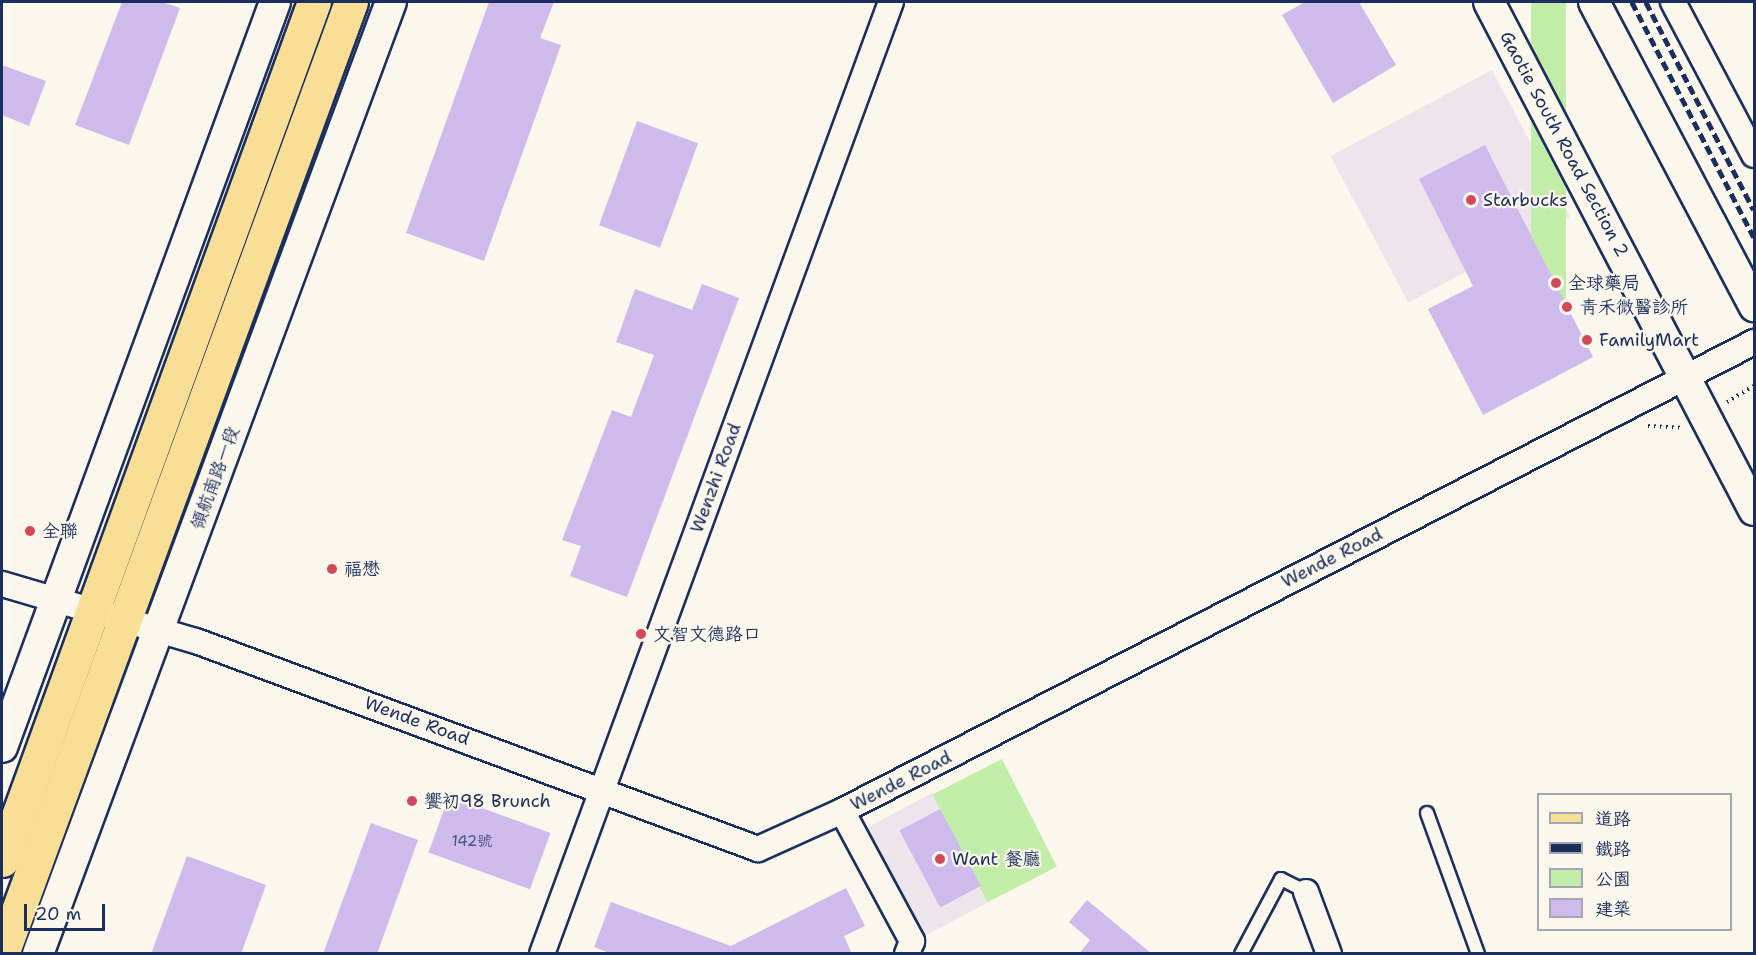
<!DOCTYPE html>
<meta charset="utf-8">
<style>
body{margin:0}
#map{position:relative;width:1756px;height:955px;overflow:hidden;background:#fbf7ec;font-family:"Shantell Sans","LXGW WenKai TC",sans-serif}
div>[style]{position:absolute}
.built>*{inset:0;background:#eee5ec;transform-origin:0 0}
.green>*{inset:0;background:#c1eda9;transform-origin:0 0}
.building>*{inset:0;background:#cebbec;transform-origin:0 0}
.path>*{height:4px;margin-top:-2px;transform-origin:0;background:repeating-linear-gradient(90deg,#1b2f5e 0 1.5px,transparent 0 6px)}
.roads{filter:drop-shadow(2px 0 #1b2f5e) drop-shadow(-2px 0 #1b2f5e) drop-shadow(0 2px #1b2f5e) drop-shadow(0 -2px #1b2f5e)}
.service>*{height:12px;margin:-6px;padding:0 6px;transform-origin:6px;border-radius:6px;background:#fbf7ec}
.minor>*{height:24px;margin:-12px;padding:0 12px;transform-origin:12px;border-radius:12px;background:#fbf7ec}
.tertiary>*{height:30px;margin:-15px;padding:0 15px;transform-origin:15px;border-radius:15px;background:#fbf7ec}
.primary>*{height:33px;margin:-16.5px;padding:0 16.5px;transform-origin:16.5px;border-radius:16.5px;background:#f9df96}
.rail>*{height:4.5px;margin-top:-2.25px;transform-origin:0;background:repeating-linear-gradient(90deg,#1b2f5e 0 9px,transparent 0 13.5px)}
.dots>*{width:16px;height:16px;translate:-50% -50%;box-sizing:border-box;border:3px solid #fbf7ec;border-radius:50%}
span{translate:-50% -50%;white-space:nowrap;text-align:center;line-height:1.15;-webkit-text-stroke:4.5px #fbf7ec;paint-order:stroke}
.number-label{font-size:15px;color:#485282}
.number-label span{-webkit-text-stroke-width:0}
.street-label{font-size:18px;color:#1b2f5e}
.poi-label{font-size:18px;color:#1b2f5e}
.left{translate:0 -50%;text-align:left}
.frame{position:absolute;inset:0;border:3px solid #1b2f5e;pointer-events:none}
.legend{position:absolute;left:1537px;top:793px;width:195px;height:138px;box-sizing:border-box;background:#fbf7ec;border:2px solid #a1a7b3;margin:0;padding:8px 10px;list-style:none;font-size:18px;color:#1b2f5e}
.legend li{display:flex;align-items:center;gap:12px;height:30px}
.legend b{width:30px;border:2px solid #a1a7b3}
.scale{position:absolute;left:24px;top:904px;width:81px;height:27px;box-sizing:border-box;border:3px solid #1b2f5e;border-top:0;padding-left:8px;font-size:18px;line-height:21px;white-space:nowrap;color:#1b2f5e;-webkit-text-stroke:4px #fbf7ec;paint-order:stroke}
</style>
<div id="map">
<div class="built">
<i style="left:1492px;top:70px;width:166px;height:183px;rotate:62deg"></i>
<i style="left:932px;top:793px;width:123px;height:73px;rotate:62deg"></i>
</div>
<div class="green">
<i style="left:1531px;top:2px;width:35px;height:336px"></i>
<i style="left:1002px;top:759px;width:121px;height:78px;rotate:63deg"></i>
</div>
<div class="building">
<i style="clip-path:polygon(122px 2px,162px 2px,180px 8px,129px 145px,75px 125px)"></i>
<i style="clip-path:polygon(489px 2px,554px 2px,540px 38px,561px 45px,484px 261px,406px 233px)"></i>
<i style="clip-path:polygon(1305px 2px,1359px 2px,1396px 65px,1333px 103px,1282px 15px)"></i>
<i style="clip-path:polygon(2px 65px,46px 81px,29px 126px,2px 115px)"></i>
<i style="left:637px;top:121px;width:65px;height:111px;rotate:20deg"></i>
<i style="clip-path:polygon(1485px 145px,1593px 357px,1483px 415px,1428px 309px,1473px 286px,1419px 179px)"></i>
<i style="clip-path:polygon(702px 284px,739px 298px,627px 597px,570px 576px,581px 546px,562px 540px,612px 410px,631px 417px,654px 355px,616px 342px,635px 289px,692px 310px)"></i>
<i style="left:449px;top:796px;width:108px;height:60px;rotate:20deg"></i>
<i style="left:940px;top:809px;width:87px;height:46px;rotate:62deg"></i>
<i style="clip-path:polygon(371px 823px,418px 840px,377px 954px,323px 954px)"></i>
<i style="clip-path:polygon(187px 856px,266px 885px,241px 954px,151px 954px)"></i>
<i style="clip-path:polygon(846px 888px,865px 926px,844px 936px,852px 954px,612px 954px,594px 947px,611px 902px,731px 946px)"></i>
<i style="clip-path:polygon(1087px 900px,1152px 954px,1079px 954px,1090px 940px,1069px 922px)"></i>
</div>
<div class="path">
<i style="left:1727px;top:402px;width:31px;rotate:-31deg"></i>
<i style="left:1648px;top:426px;width:34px;rotate:3deg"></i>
</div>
<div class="roads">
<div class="service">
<i style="left:1427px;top:813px;width:150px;rotate:70.1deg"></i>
<i style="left:1241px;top:954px;width:85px;rotate:-61.9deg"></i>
<i style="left:1281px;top:879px;width:28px;rotate:27deg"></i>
</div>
<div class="minor">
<i style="left:1673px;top:2px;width:173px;rotate:62.1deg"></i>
<i style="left:2px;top:584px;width:202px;rotate:16.4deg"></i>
<i style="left:196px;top:641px;width:599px;rotate:20.31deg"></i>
<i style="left:758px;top:849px;width:92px;rotate:-24.3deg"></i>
<i style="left:842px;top:811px;width:1026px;rotate:-27.21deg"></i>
<i style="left:842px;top:811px;width:148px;rotate:61.7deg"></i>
<i style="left:912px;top:941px;width:14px;rotate:111deg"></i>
<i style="left:1306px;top:892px;width:66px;rotate:69.6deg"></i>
<i style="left:542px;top:954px;width:1014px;rotate:-69.87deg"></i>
</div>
<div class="tertiary">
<i style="left:1489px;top:2px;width:573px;rotate:62.45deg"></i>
<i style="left:1594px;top:2px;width:344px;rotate:62.2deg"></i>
<i style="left:2px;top:747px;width:793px;rotate:-69.87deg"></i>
<i style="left:38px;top:954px;width:1015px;rotate:-69.66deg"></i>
</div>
<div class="primary">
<i style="left:2px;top:860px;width:913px;rotate:-70.02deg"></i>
<i style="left:2px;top:954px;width:1014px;rotate:-69.87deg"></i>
</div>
</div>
<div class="rail">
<i style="left:1632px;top:2px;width:265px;rotate:62.6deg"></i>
<i style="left:1646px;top:2px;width:234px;rotate:62.6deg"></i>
</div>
<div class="dots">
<i style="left:1471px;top:200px;background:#d1495b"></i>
<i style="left:1556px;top:283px;background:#d1495b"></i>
<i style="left:1567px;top:307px;background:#d1495b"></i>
<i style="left:1587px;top:340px;background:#d1495b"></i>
<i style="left:30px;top:531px;background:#d1495b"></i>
<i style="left:332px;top:569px;background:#d1495b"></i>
<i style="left:641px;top:634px;background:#d1495b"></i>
<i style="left:412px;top:801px;background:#d1495b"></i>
<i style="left:940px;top:859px;background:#d1495b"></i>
</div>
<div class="number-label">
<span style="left:472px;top:842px">142號</span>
</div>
<div class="street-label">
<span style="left:1564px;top:144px;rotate:62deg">Gaotie South Road Section 2</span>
<span style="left:215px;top:478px;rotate:-70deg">領航南路一段</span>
<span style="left:716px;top:478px;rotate:-70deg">Wenzhi Road</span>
<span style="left:1332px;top:558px;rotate:-27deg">Wende Road</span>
<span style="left:417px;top:721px;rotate:20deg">Wende Road</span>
<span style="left:901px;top:781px;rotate:-27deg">Wende Road</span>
</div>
<div class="poi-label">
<span class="left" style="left:1483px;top:200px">Starbucks</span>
<span class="left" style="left:1568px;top:283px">全球藥局</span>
<span class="left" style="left:1580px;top:307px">青禾微醫診所</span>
<span class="left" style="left:1599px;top:340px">FamilyMart</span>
<span class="left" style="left:42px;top:531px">全聯</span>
<span class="left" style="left:344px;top:569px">福懋</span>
<span class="left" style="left:653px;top:634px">文智文德路口</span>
<span class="left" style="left:424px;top:801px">饗初98 Brunch</span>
<span class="left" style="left:952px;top:859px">Want 餐廳</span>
</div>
<div class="frame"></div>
<ul class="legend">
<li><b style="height:8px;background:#f9df96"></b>道路</li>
<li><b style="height:8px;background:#1b2f5e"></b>鐵路</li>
<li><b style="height:16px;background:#c1eda9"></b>公園</li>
<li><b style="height:16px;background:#cebbec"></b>建築</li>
</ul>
<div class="scale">20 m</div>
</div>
